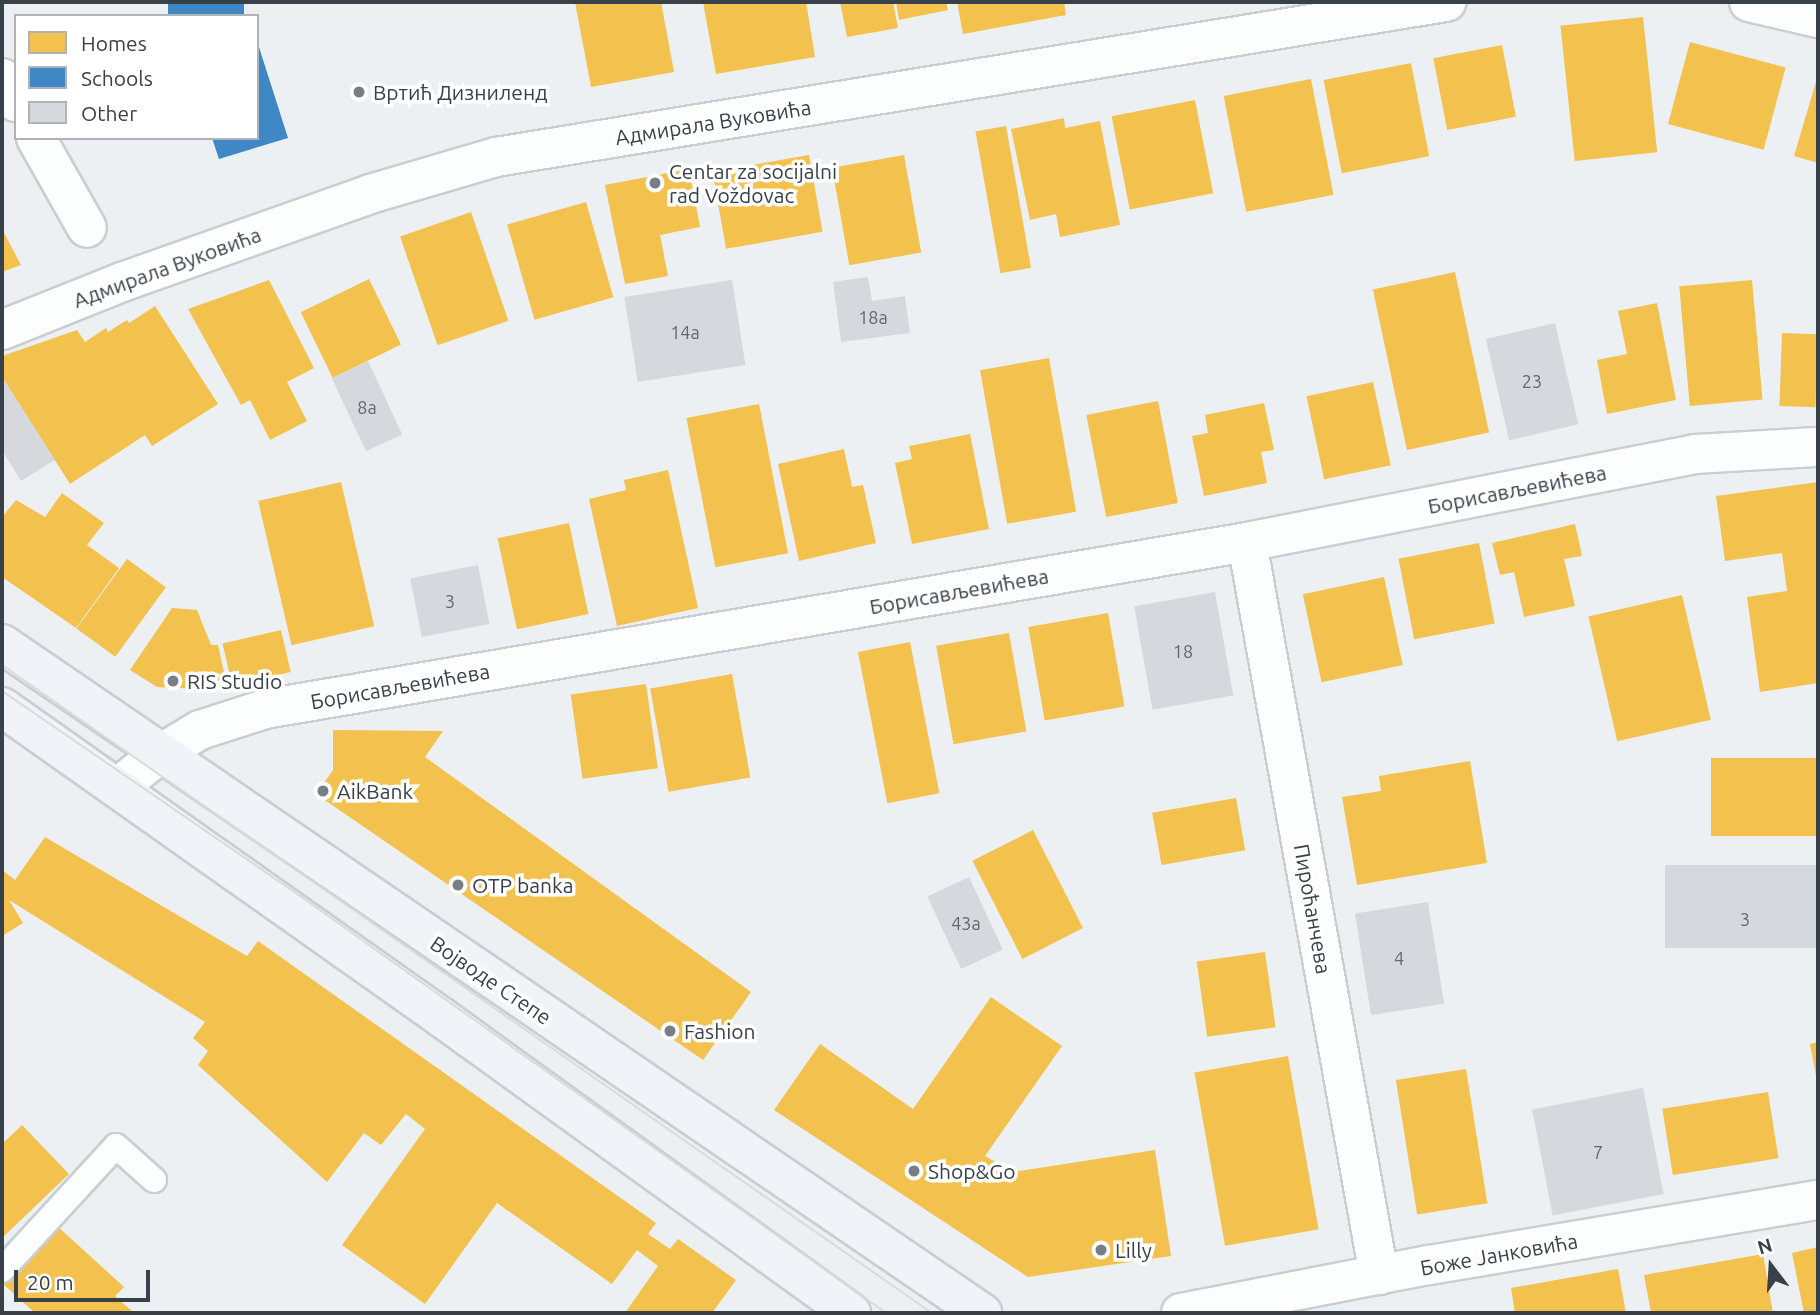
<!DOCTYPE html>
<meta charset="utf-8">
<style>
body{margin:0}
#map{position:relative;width:1820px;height:1315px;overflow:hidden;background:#edf0f3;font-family:Ubuntu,sans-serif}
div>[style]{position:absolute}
.homes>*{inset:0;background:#f2c14e;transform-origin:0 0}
.schools>*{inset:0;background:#3f88c5;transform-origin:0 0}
.building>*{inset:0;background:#d5d9dd;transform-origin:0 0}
.roads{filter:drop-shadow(2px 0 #caced1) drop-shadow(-2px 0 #caced1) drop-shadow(0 2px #caced1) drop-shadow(0 -2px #caced1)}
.lane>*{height:24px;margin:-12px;padding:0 12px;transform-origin:12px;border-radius:12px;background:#fcfdfd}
.street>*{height:38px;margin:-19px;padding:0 19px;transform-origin:19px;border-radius:19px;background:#fcfdfd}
.secondary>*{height:38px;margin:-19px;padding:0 19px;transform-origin:19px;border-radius:19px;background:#f0f3f7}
.tram>*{height:2px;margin:-1px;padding:0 1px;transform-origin:1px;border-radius:1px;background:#d9dada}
.dots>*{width:19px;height:19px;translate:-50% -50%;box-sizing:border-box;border:4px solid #fff;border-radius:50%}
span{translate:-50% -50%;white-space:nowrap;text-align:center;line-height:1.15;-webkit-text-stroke:7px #fff;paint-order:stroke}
.number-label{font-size:18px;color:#606870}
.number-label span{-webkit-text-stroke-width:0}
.poi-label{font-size:21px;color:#38414a}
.left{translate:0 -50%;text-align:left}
.street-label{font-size:21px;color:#38414a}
.frame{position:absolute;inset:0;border:4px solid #38414a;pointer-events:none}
.legend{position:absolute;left:14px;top:14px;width:245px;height:126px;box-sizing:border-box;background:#fff;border:2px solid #afb3b7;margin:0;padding:9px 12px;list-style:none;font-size:21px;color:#38414a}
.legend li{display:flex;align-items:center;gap:14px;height:35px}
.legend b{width:35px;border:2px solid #afb3b7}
.north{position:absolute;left:1736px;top:1231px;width:70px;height:70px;-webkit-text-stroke:5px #fff;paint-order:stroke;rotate:343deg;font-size:19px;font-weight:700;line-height:28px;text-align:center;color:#38414a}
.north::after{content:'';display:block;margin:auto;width:24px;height:32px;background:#38414a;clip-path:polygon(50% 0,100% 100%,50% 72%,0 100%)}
.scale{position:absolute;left:14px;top:1270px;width:136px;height:32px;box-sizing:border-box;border:4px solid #38414a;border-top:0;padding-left:9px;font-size:21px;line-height:24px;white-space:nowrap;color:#38414a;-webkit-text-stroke:5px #fff;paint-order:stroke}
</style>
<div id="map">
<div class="homes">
<i style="clip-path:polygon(575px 2px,661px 2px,674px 72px,591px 87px)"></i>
<i style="clip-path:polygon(703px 2px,806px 2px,815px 57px,716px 74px)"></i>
<i style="clip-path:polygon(840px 2px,893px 2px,898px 28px,847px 37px)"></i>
<i style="clip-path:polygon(896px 2px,946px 2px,948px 10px,899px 20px)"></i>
<i style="clip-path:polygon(957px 2px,1064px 2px,1066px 15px,963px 34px)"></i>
<i style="left:1643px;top:17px;width:136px;height:83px;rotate:84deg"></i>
<i style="left:1690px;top:42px;width:99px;height:85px;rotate:15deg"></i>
<i style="left:1502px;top:45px;width:73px;height:70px;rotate:79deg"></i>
<i style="left:1411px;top:63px;width:95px;height:89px;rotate:79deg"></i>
<i style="clip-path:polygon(1818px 75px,1818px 163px,1794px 156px)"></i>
<i style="left:1311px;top:79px;width:118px;height:89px;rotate:79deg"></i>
<i style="left:1195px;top:100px;width:95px;height:85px;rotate:79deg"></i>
<i style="clip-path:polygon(1064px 118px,1065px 128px,1100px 121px,1120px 225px,1060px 237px,1056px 214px,1030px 220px,1011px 129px)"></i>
<i style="left:1006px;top:126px;width:144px;height:31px;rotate:80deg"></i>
<i style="left:809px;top:155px;width:78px;height:98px;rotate:80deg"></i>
<i style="left:904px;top:155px;width:99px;height:73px;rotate:80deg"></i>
<i style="clip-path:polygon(689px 169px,700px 227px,660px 235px,668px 276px,625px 284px,605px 185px)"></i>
<i style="left:586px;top:202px;width:99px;height:82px;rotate:74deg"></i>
<i style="left:471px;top:212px;width:115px;height:75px;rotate:71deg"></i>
<i style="clip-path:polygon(2px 229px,21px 265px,2px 272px)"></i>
<i style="left:1455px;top:272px;width:164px;height:84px;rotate:78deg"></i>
<i style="left:369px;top:279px;width:73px;height:76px;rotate:64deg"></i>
<i style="clip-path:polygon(269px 280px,314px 368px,287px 382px,307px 421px,270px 440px,250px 400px,241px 405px,188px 309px)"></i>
<i style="left:1752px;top:280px;width:120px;height:73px;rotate:85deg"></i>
<i style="clip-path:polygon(1657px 303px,1676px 400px,1607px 414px,1597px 360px,1627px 354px,1618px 311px)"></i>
<i style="clip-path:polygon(155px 306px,218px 404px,152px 446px,145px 435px,70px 484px,2px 377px,2px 356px,77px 330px,85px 342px,106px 328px,108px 332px,127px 320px,129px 323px)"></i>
<i style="left:1782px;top:333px;width:36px;height:73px;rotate:2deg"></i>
<i style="left:1049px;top:358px;width:156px;height:70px;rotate:80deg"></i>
<i style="left:1373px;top:382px;width:85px;height:68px;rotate:78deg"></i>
<i style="left:1158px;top:401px;width:104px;height:73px;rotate:79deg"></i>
<i style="clip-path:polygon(1264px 403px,1274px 450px,1261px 452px,1267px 483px,1204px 496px,1192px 436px,1208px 433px,1205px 415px)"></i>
<i style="left:759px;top:404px;width:152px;height:74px;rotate:79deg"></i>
<i style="clip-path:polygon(970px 434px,989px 529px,912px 544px,895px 463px,912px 459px,909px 446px)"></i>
<i style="clip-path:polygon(844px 449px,852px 487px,863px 485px,876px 543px,799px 561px,778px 464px)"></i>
<i style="clip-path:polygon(668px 470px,698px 608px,617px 626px,589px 499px,626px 490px,624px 480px)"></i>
<i style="left:341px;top:482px;width:148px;height:85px;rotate:77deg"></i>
<i style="clip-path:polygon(1818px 482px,1818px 683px,1760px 692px,1747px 597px,1787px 591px,1782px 553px,1725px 561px,1716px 496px)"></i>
<i style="clip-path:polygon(62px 493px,104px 523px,87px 545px,119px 568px,76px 628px,2px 577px,2px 517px,16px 500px,45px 517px)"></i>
<i style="left:569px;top:523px;width:93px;height:73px;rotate:78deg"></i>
<i style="clip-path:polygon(1575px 524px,1582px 556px,1564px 559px,1575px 606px,1524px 617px,1514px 572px,1500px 575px,1492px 543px)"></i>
<i style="left:1479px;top:543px;width:82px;height:82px;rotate:79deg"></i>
<i style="left:127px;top:559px;width:48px;height:86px;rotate:36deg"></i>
<i style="left:1384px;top:577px;width:90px;height:83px;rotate:78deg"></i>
<i style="left:1682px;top:595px;width:128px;height:96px;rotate:77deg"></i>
<i style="clip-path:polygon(172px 608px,197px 610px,211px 645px,218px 645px,225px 677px,202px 689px,157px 687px,130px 670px)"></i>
<i style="left:1108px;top:613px;width:95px;height:81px;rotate:80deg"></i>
<i style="left:281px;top:630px;width:43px;height:60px;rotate:77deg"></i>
<i style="left:1009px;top:633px;width:100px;height:74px;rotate:80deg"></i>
<i style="left:910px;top:642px;width:154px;height:53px;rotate:79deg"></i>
<i style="left:732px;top:674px;width:105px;height:83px;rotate:80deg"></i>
<i style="left:646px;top:684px;width:85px;height:76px;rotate:82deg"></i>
<i style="clip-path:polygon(333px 730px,443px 731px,425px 757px,751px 992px,703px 1060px,316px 794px,333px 770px)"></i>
<i style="left:1818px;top:758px;width:78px;height:107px;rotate:90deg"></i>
<i style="clip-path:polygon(1470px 761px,1487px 863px,1357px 885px,1342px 797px,1381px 791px,1379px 776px)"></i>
<i style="left:1236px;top:798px;width:53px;height:85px;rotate:80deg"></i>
<i style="left:1033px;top:830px;width:110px;height:68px;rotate:63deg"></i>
<i style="clip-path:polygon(45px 837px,247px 956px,258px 941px,656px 1223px,648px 1234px,670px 1249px,678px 1239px,736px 1280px,712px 1313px,625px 1313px,658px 1266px,637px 1250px,612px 1284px,497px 1203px,425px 1304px,342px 1245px,425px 1129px,406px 1114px,381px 1145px,364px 1133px,327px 1182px,198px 1065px,208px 1051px,193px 1038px,205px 1022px,9px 900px,23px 923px,2px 936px,2px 870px,15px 880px)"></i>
<i style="left:1265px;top:952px;width:76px;height:69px;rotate:82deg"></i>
<i style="clip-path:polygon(991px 997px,1062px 1046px,985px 1156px,1012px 1172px,1155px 1150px,1171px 1256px,1028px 1277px,774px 1110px,820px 1044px,913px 1109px)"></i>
<i style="clip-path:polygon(1818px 1042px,1818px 1081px,1817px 1081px,1810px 1044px)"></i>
<i style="left:1288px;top:1056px;width:176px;height:95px;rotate:80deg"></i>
<i style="left:1466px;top:1069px;width:136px;height:71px;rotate:81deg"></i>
<i style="left:1768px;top:1092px;width:67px;height:107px;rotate:81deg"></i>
<i style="clip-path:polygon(22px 1125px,69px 1174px,2px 1238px,2px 1144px)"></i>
<i style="clip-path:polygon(55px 1224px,124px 1287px,115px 1296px,134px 1313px,35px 1313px,2px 1283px)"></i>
<i style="clip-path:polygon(1818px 1247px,1818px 1313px,1804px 1313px,1792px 1253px)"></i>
<i style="clip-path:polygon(1763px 1254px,1773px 1313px,1651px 1313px,1644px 1275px)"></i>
<i style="clip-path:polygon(1618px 1269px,1626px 1313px,1515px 1313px,1511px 1288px)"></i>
</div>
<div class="schools">
<i style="left:168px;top:2px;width:76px;height:15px"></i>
<i style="clip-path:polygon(258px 44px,288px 138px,219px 159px,212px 138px,257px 138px)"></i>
</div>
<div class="building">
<i style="clip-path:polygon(868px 277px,872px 301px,905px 296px,910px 333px,841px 342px,833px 282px)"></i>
<i style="left:732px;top:280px;width:86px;height:109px;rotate:81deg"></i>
<i style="left:1555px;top:323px;width:104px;height:71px;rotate:77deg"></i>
<i style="left:368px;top:361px;width:81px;height:40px;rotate:65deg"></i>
<i style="clip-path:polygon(2px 377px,55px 460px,21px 481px,2px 450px)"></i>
<i style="left:478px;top:565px;width:60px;height:69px;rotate:79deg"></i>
<i style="left:1215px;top:592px;width:105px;height:82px;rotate:80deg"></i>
<i style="left:1818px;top:865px;width:83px;height:153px;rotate:90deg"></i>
<i style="left:969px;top:877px;width:80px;height:46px;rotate:65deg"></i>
<i style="left:1428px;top:902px;width:103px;height:74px;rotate:81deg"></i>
<i style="left:1643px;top:1088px;width:108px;height:113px;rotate:79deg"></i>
</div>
<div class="roads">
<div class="lane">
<i style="left:2px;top:1270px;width:168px;rotate:-47.4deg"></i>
<i style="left:116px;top:1146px;width:51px;rotate:41.8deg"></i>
</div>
<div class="street">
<i style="left:1749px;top:2px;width:71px;rotate:13.1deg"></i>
<i style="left:2px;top:78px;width:28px;rotate:60deg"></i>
<i style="left:36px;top:138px;width:103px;rotate:60.5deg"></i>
<i style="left:2px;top:330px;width:129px;rotate:-21.8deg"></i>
<i style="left:122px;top:282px;width:263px;rotate:-19.5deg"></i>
<i style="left:370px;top:194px;width:131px;rotate:-16.4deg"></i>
<i style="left:496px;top:157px;width:963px;rotate:-9.27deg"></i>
<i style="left:1247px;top:542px;width:745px;rotate:79.79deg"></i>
<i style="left:118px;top:787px;width:53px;rotate:-38.2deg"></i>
<i style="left:160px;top:754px;width:47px;rotate:-31deg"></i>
<i style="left:200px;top:730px;width:68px;rotate:-17.9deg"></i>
<i style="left:265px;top:709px;width:996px;rotate:-9.65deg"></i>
<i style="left:1247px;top:542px;width:457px;rotate:-11.1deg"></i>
<i style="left:1695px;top:454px;width:123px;rotate:-3.3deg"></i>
<i style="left:1181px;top:1313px;width:253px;rotate:-11deg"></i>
<i style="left:1429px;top:1265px;width:394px;rotate:-9.5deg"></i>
</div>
<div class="secondary">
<i style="left:2px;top:644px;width:1187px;rotate:34.32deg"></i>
<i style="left:2px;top:707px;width:537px;rotate:35.23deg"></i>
<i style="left:441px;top:1017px;width:506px;rotate:35.83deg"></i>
</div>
</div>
<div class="tram">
<i style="left:2px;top:665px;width:1133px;rotate:34.87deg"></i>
<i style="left:2px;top:691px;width:374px;rotate:34.5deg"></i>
<i style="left:310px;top:903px;width:707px;rotate:35.44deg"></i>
</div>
<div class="dots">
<i style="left:359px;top:92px;background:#777e85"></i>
<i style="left:655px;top:183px;background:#777e85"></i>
<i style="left:173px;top:681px;background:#777e85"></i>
<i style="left:323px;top:791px;background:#777e85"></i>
<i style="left:458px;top:885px;background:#777e85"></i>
<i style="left:670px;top:1031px;background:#777e85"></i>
<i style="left:914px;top:1171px;background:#777e85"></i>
<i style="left:1101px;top:1250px;background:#777e85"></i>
</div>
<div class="number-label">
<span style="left:873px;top:317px">18a</span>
<span style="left:685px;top:332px">14a</span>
<span style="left:1532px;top:381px">23</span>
<span style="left:367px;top:407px">8a</span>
<span style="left:450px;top:601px">3</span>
<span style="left:1183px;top:651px">18</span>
<span style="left:1745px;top:919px">3</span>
<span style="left:966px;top:923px">43a</span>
<span style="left:1399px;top:958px">4</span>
<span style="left:1598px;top:1152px">7</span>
</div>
<div class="poi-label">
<span class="left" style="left:373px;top:92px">Вртић Дизниленд</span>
<span class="left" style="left:669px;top:183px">Centar za socijalni<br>rad Voždovac</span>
<span class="left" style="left:187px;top:681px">RIS Studio</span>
<span class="left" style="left:337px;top:791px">AikBank</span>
<span class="left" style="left:472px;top:885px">OTP banka</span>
<span class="left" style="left:684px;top:1031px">Fashion</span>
<span class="left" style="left:928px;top:1171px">Shop&amp;Go</span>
<span class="left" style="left:1115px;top:1250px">Lilly</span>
</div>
<div class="street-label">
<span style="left:713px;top:122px;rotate:-9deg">Адмирала Вуковића</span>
<span style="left:167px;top:267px;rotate:-20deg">Адмирала Вуковића</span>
<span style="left:1517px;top:489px;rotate:-11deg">Борисављевићева</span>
<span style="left:959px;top:591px;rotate:-10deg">Борисављевићева</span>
<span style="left:400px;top:686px;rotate:-10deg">Борисављевићева</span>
<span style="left:1313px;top:909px;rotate:80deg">Пироћанчева</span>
<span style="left:491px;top:980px;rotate:34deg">Војводе Степе</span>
<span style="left:1499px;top:1254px;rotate:-10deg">Боже Јанковића</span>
</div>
<div class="frame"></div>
<ul class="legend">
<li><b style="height:19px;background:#f2c14e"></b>Homes</li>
<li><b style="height:19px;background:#3f88c5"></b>Schools</li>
<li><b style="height:19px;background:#d5d9dd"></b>Other</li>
</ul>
<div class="north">N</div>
<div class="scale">20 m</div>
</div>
